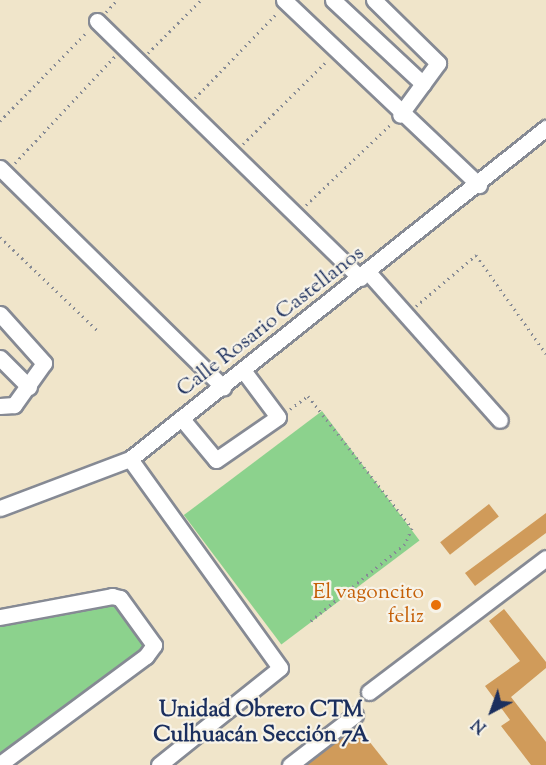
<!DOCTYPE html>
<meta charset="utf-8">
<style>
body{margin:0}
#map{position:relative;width:546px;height:765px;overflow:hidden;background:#f0e5ca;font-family:"Sorts Mill Goudy",serif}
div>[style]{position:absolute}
.green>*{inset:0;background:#8cd28d;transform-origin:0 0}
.building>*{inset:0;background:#d09b5a;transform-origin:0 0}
.path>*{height:3px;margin-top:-1.5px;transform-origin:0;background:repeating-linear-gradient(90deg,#868a94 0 1.5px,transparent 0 6px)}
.roads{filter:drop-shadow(2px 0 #868a94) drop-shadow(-2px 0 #868a94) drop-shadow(0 2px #868a94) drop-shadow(0 -2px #868a94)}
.minor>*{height:15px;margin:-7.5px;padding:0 7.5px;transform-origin:7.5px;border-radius:7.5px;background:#fff}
.dots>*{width:16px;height:16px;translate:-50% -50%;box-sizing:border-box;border:3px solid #f7f3e8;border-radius:50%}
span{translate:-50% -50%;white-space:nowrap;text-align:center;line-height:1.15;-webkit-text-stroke:4.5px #f7f3e8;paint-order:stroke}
.street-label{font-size:21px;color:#1b2f5e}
.food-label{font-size:21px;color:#c56008}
.right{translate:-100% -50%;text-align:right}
.neighbourhood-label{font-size:22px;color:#1b2f5e;font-weight:700}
.north{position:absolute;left:462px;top:681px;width:60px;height:60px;-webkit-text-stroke:4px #f7f3e8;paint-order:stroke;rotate:221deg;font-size:16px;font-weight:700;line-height:24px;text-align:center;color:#1b2f5e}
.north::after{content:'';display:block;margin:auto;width:21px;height:27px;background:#1b2f5e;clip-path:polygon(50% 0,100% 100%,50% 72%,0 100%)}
</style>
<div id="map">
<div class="green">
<i style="left:322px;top:411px;width:162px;height:173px;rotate:53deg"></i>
<i style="clip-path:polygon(118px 598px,154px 643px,0 760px,0 622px)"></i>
</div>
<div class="building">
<i style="left:489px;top:504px;width:16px;height:62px;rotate:52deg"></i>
<i style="clip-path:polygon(546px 513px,546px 533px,475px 586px,465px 573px)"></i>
<i style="clip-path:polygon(504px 609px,546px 662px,546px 668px,511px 697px,546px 742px,546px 765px,531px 765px,501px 726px,510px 720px,485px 686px,520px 661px,489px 621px)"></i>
<i style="clip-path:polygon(357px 726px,388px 765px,306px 765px)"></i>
</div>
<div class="path">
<i style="left:106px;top:12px;width:16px;rotate:-47deg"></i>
<i style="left:148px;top:53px;width:75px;rotate:-45deg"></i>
<i style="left:195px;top:98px;width:120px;rotate:-46deg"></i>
<i style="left:0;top:121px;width:124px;rotate:-45.7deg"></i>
<i style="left:243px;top:144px;width:120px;rotate:-44.7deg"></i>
<i style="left:15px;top:163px;width:146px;rotate:-46.9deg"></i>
<i style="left:306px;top:205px;width:116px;rotate:-43.6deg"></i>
<i style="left:0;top:237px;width:136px;rotate:43.8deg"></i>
<i style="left:416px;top:306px;width:79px;rotate:-40.4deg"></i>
<i style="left:476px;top:255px;width:121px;rotate:54.7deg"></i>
<i style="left:290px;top:409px;width:22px;rotate:-36deg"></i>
<i style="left:308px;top:396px;width:168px;rotate:51.8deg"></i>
<i style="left:412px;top:528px;width:17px;rotate:114deg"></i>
<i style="left:405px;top:544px;width:125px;rotate:140.8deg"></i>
</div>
<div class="roads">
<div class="minor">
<i style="left:284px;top:0;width:269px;rotate:43.5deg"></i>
<i style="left:333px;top:0;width:123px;rotate:43deg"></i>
<i style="left:374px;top:0;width:90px;rotate:44.5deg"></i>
<i style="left:438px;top:63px;width:64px;rotate:126.2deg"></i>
<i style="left:97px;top:21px;width:368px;rotate:44.3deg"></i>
<i style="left:0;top:168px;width:313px;rotate:44.5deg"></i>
<i style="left:368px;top:272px;width:198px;rotate:48.3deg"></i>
<i style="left:0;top:314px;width:66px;rotate:48.1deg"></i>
<i style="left:44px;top:363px;width:52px;rotate:125.5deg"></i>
<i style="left:14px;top:405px;width:14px;rotate:176deg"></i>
<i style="left:0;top:358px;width:41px;rotate:45deg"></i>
<i style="left:182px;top:419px;width:53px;rotate:50.3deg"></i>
<i style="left:216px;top:460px;width:75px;rotate:-34.7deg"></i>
<i style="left:278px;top:417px;width:59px;rotate:-126.7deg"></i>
<i style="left:130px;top:459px;width:257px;rotate:54.3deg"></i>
<i style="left:280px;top:668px;width:155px;rotate:141.3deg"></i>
<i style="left:0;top:508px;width:139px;rotate:-20.7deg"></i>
<i style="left:130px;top:459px;width:532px;rotate:-38.51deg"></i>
<i style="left:0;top:617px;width:114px;rotate:-10.6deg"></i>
<i style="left:112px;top:596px;width:8px;rotate:14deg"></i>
<i style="left:120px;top:598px;width:58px;rotate:54.1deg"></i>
<i style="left:154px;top:645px;width:14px;rotate:126deg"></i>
<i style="left:146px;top:656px;width:182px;rotate:143.5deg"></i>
<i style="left:369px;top:692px;width:222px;rotate:-37.1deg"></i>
<i style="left:290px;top:765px;width:82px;rotate:-37.6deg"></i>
</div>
</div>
<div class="dots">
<i style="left:436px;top:605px;background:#e8710a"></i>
</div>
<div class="street-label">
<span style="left:271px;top:322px;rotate:-38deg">Calle Rosario Castellanos</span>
</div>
<div class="food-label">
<span class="right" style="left:424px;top:605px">El vagoncito<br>feliz</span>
</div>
<div class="neighbourhood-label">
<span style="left:261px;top:724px">Unidad Obrero CTM<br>Culhuacán Sección 7A</span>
</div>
<div class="north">N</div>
</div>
